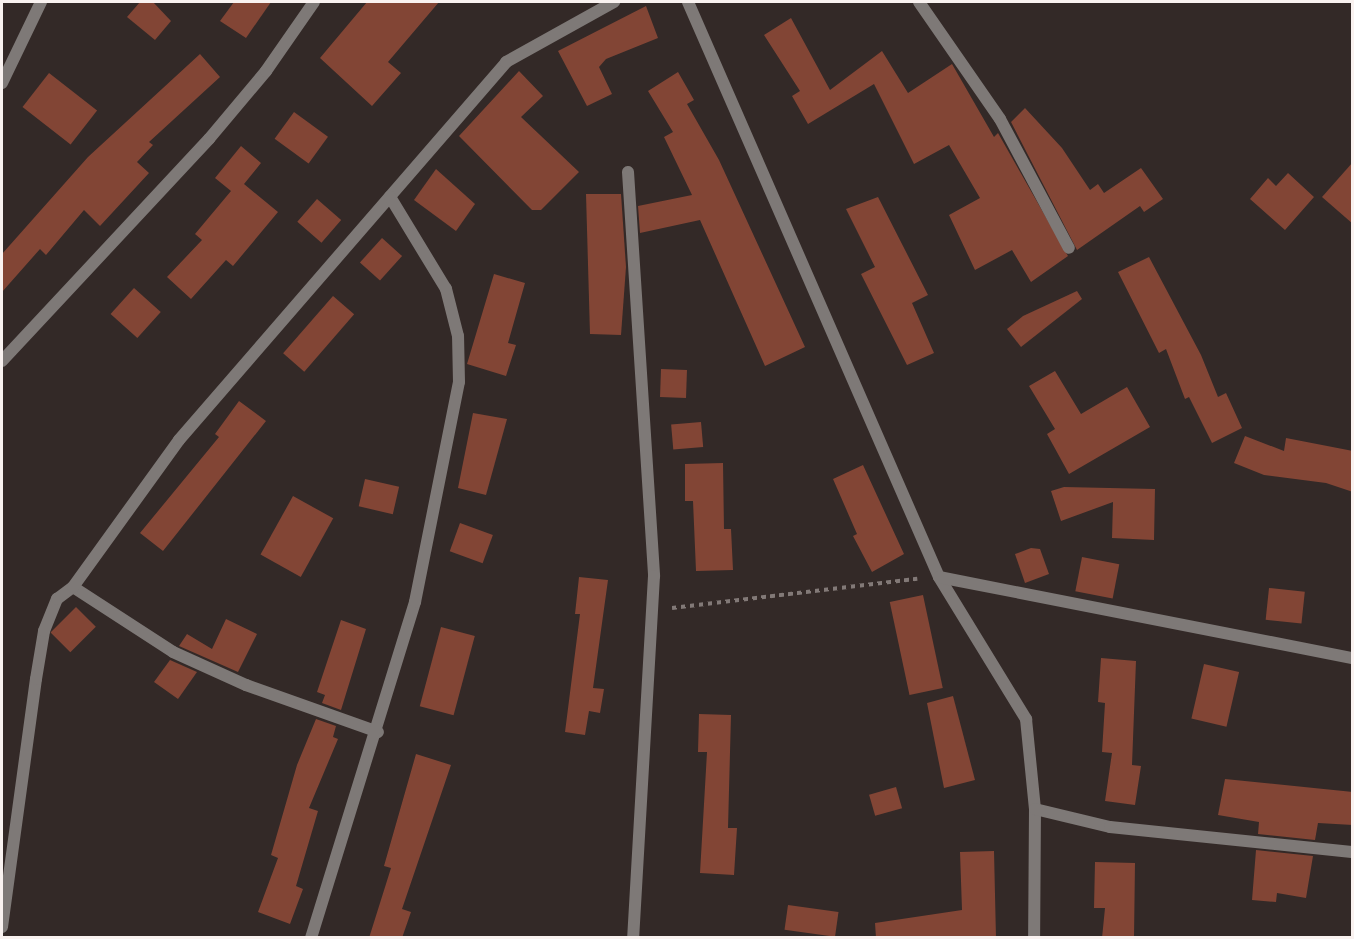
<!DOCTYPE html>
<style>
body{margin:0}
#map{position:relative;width:1354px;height:939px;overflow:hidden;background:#332927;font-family:Helvetica,sans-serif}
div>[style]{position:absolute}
.building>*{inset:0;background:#824535;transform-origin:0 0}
.path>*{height:4px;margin-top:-2px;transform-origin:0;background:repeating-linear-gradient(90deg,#827977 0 4.5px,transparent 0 9px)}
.minor>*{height:12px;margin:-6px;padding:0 6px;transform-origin:6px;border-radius:6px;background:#7e7977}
span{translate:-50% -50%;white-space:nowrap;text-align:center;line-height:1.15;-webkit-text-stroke:5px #332927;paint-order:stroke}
.frame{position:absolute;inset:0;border:3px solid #f9f2f0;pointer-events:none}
</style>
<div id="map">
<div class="building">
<i style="clip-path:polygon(140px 2px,153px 2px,171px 21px,155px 40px,127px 17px)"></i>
<i style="clip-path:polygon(234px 2px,271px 2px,246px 38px,220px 21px)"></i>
<i style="clip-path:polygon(367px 2px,439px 2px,388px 62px,401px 73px,372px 106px,320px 58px)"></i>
<i style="clip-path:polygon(646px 6px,658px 38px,606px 59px,599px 67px,612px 94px,587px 106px,558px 51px)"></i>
<i style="clip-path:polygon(791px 18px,830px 90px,882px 51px,908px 93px,952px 64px,994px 137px,998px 133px,1068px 256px,1031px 282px,1012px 250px,975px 270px,949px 215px,980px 198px,949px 145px,914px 164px,874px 84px,808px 124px,792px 96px,800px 91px,764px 35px)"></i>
<i style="clip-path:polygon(200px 54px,220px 77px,149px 142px,153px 145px,137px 162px,149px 173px,100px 226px,84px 210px,46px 255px,40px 249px,2px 292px,2px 254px,88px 157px)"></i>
<i style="clip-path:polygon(519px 71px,543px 96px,521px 117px,579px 172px,541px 210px,532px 210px,459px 136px)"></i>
<i style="clip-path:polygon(678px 72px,694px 100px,687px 104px,719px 160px,805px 347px,765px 366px,700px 220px,640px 233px,638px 206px,692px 195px,664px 137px,673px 132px,648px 91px)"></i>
<i style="left:49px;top:73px;width:61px;height:43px;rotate:38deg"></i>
<i style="clip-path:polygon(1025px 108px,1062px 148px,1090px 190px,1098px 184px,1104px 193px,1141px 168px,1163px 199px,1144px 212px,1140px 206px,1077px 250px,1011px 122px)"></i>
<i style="left:294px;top:112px;width:42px;height:33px;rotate:36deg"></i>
<i style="clip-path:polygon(241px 146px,261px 163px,244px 184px,278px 212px,233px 266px,226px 260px,191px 299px,167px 277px,202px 240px,195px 234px,231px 191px,215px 178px)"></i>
<i style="clip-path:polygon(1353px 162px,1353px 224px,1322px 197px)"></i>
<i style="clip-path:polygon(436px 169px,475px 204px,456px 231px,414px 200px)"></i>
<i style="clip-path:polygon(1288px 173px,1314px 197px,1285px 230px,1250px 199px,1268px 178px,1276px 186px)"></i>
<i style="clip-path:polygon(586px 194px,621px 194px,626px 267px,621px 335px,590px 334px)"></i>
<i style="clip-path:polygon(878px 197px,928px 295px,912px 303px,934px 353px,907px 365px,861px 274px,875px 267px,846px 209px)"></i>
<i style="left:317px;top:199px;width:32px;height:30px;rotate:41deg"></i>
<i style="left:382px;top:238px;width:27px;height:33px;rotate:42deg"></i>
<i style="clip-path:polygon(1149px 257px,1201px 355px,1218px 397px,1226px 393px,1242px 428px,1212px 443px,1189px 397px,1185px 399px,1166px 349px,1159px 353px,1118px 272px)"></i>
<i style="clip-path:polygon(494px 274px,525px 283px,508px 343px,516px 345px,506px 376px,467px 364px)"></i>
<i style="left:134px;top:288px;width:36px;height:35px;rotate:42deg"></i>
<i style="clip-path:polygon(1077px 291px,1082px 299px,1021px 347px,1007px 329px,1023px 316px)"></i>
<i style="left:333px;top:296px;width:28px;height:76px;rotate:41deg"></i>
<i style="left:661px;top:369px;width:26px;height:28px;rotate:2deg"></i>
<i style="clip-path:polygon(1055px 371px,1081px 414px,1127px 387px,1150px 427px,1069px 474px,1047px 434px,1055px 429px,1029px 386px)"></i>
<i style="clip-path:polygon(239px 401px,266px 421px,163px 551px,140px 533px,219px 437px,215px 434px)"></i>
<i style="clip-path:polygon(473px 413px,507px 419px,486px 495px,458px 488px)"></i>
<i style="left:701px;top:422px;width:25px;height:30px;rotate:85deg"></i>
<i style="clip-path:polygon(1245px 436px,1284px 451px,1286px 438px,1353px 451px,1353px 492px,1326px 483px,1264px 475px,1234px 463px)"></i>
<i style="clip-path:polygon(723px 463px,724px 529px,731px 529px,733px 570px,696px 571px,693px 501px,685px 501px,685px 464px)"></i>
<i style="clip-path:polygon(863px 465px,904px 554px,872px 572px,853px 536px,857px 534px,833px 479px)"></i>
<i style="left:365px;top:479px;width:35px;height:28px;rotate:13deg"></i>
<i style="clip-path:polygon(1064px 487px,1155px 489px,1154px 540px,1112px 538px,1113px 502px,1061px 521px,1051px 491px)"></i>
<i style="left:293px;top:496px;width:46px;height:67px;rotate:29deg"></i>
<i style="left:460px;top:523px;width:35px;height:30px;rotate:20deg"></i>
<i style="clip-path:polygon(1031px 548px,1040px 549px,1049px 574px,1025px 583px,1015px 554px)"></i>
<i style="left:1082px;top:557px;width:38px;height:35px;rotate:11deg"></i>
<i style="clip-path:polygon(579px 577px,608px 580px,593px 688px,604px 689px,600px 713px,589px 711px,585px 735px,565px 732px,580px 614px,575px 614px)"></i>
<i style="left:1269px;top:588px;width:36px;height:32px;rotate:6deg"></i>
<i style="left:923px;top:595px;width:95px;height:34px;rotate:78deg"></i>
<i style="left:76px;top:607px;width:28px;height:36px;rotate:45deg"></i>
<i style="clip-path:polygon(226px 619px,257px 634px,238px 672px,179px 646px,187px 634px,212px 649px)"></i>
<i style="clip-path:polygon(341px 620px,366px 629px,341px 710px,322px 703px,325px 695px,317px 692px)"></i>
<i style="left:441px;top:627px;width:35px;height:82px;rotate:15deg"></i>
<i style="clip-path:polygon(1101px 658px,1136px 661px,1132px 765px,1141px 766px,1135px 805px,1105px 801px,1112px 753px,1102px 752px,1105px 703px,1098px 702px)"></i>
<i style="clip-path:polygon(170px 660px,197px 672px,178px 699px,154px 682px)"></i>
<i style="left:1204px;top:664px;width:36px;height:56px;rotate:13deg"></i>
<i style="clip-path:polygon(953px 696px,975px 780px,944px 788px,927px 703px)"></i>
<i style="clip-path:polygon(699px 714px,731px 715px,728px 828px,737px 828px,734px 875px,700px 873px,707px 752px,698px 752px)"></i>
<i style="clip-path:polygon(316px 719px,336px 726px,333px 737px,338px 739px,309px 808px,318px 811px,296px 886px,303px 889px,290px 924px,258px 912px,278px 858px,271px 855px,297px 765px)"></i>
<i style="clip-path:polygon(416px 754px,451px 765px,402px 909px,411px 912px,402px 938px,369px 938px,391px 868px,384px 866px)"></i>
<i style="clip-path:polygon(1225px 779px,1353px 792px,1353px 825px,1318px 823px,1315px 840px,1258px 834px,1259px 822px,1218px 815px)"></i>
<i style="left:896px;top:787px;width:22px;height:28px;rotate:74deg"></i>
<i style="clip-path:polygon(1256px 850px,1313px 856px,1306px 898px,1277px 893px,1276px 902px,1252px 900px)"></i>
<i style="clip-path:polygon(994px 851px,996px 938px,876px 938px,875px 923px,962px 910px,960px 852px)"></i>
<i style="clip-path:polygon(1095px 862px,1135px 863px,1134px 938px,1102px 938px,1105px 908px,1094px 908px)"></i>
<i style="left:788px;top:905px;width:51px;height:25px;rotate:8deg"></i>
</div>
<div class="path">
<i style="left:672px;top:608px;width:247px;rotate:-6.8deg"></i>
</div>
<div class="minor">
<i style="left:688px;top:2px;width:627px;rotate:66.42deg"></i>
<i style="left:939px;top:577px;width:167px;rotate:58.5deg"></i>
<i style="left:1026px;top:719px;width:90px;rotate:84.3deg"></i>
<i style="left:1035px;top:809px;width:129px;rotate:90.4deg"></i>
<i style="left:919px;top:2px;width:142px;rotate:55.3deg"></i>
<i style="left:1000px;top:119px;width:146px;rotate:61.9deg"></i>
<i style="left:2px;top:83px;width:90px;rotate:-64.3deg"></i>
<i style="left:628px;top:172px;width:405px;rotate:86.3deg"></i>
<i style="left:654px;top:576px;width:363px;rotate:93.3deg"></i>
<i style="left:2px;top:361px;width:304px;rotate:-47deg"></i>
<i style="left:209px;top:139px;width:89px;rotate:-50deg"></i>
<i style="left:266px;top:71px;width:84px;rotate:-55.2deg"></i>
<i style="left:939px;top:577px;width:421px;rotate:11.1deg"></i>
<i style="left:73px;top:587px;width:119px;rotate:33deg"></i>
<i style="left:173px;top:652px;width:80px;rotate:24.3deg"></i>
<i style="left:246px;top:685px;width:140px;rotate:19.6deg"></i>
<i style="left:1035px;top:809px;width:77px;rotate:13.5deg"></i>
<i style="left:1110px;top:827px;width:243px;rotate:5.9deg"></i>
<i style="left:2px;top:927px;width:250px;rotate:-82.2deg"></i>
<i style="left:36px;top:679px;width:49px;rotate:-80.5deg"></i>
<i style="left:44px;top:631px;width:35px;rotate:-68deg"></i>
<i style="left:57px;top:599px;width:20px;rotate:-37deg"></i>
<i style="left:73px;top:587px;width:181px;rotate:-54.2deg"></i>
<i style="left:179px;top:440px;width:500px;rotate:-49.1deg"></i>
<i style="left:506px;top:62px;width:124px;rotate:-29.1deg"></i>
<i style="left:311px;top:938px;width:352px;rotate:-72.8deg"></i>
<i style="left:415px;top:602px;width:224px;rotate:-78.7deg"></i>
<i style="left:459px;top:382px;width:46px;rotate:-91.2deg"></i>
<i style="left:458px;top:336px;width:49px;rotate:-104.3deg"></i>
<i style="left:446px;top:289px;width:108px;rotate:-121.3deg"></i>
</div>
<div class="frame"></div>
</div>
